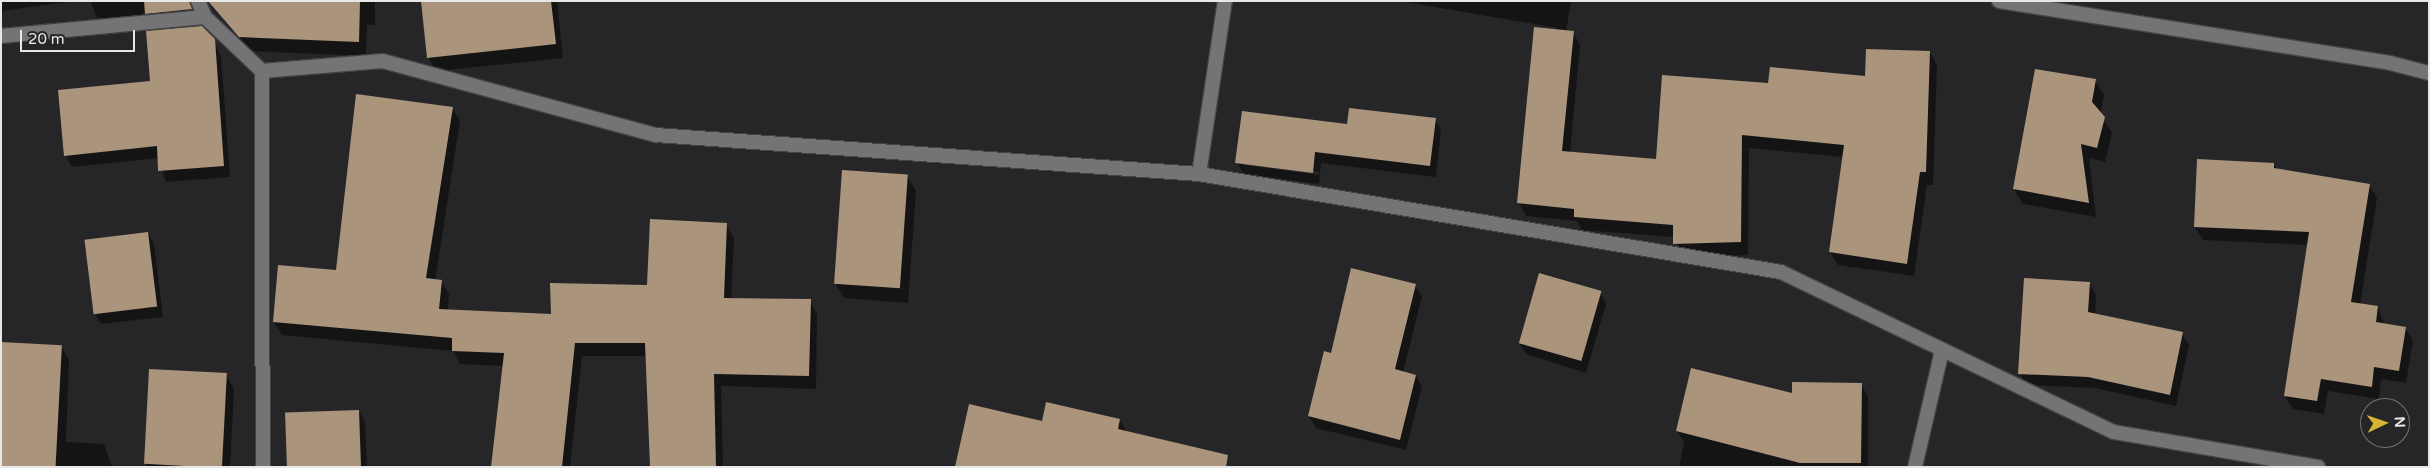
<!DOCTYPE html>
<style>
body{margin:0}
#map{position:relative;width:2430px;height:468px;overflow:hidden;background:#262628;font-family:"Varela Round",sans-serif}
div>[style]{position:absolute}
.shadow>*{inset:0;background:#0007}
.building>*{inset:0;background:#aa947c;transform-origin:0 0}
.roads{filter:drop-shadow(1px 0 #434345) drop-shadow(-1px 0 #434345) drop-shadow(0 1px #434345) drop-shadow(0 -1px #434345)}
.minor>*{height:14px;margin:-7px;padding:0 7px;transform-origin:7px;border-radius:7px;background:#747477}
span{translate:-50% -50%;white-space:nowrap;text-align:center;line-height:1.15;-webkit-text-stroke:5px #262628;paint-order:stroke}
.frame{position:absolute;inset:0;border:2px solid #e7e7e9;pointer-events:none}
.north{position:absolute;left:2360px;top:398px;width:50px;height:50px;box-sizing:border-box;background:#262628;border:1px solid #737375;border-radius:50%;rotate:87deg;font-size:14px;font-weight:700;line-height:20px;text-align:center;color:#e7e7e9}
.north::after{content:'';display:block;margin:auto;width:18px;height:22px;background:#d6b534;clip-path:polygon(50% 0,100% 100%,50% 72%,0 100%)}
.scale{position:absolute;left:20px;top:30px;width:115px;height:22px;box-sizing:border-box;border:2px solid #e7e7e9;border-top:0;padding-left:6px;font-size:15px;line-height:18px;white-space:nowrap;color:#e7e7e9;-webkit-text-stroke:4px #262628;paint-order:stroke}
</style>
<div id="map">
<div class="shadow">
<i style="clip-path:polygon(1px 1px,75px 1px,1px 11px)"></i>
<i style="clip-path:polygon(90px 1px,165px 1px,166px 12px,98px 20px)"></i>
<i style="clip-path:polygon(240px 1px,375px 1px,375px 25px,367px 25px,366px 56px,248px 51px,240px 37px)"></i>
<i style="clip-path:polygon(422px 1px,557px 1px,563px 58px,436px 71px,428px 57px)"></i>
<i style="clip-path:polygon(1400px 1px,1571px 1px,1566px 32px,1573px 32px,1580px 45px,1570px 153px,1657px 160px,1769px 84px,1866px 77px,1930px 52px,1937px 66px,1933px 185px,1927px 185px,1914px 276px,1838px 265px,1830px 252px,1843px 157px,1749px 148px,1748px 255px,1682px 257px,1674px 237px,1582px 230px,1577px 221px,1526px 216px,1519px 203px,1557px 28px)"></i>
<i style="clip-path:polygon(215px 45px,221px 56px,230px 177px,166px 182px,159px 158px,72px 167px,66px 156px)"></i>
<i style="clip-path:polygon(2095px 81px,2104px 95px,2100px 114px,2112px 133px,2105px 162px,2089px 158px,2096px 217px,2023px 204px,2014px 189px)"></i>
<i style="clip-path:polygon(452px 108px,460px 121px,435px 281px,441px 281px,449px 294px,448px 310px,552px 315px,648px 286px,726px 224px,734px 238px,731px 300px,810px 301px,817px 314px,816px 389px,721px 386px,723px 467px,650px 467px,646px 356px,582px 356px,570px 467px,493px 467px,504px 366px,460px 364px,453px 351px,282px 335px,274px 322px,337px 272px)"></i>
<i style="clip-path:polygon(evenodd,1435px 119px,1441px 130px,1436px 177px,1321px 163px,1319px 184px,1243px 174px,1237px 162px,1348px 126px,1435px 119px,1243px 162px,1319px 172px,1319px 175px,1243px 165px,1243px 162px)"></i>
<i style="clip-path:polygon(2274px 164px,2277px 170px,2369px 185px,2377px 198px,2360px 305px,2378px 307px,2384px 324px,2405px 328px,2413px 341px,2406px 383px,2381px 379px,2379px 399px,2328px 391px,2324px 414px,2293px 409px,2285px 396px,2308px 245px,2203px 240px,2195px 227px)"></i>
<i style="clip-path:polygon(907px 176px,916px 191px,908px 303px,844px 298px,835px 283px)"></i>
<i style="clip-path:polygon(148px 233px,154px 244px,163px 317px,101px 324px,94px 312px)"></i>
<i style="clip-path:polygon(2089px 283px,2096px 295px,2095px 315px,2182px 334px,2189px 345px,2176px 406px,2095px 388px,2026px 385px,2020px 373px)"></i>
<i style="clip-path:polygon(1415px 285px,1422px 296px,1403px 373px,1416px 376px,1422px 387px,1406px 450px,1316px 428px,1309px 416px,1332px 355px)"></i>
<i style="clip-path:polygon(1600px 292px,1606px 304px,1586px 373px,1526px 354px,1519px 343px)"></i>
<i style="clip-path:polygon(61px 346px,69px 360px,66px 442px,104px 444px,112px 467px,1px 467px)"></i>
<i style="clip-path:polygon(226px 375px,234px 389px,230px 467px,148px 467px,146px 463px)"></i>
<i style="clip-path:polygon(1861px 384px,1868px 397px,1868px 467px,1679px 467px,1684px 442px,1677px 431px,1793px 395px)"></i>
<i style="clip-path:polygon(359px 411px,365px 422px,367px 467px,288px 467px)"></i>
<i style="clip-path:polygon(1120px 420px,1127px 432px,1043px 422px)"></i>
</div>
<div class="building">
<i style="clip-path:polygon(144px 1px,189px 1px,192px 9px,145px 14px)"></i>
<i style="clip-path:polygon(208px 1px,360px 1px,359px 42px,239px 37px)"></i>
<i style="clip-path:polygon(421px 1px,551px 1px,556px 44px,427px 58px)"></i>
<i style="clip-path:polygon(202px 26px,215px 39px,224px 166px,158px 171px,157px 146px,64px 156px,58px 90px,150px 81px,146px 31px)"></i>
<i style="clip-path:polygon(1534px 27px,1574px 31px,1562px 151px,1656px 159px,1662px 75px,1768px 83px,1770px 67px,1865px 76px,1866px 49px,1930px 51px,1926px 172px,1920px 172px,1907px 264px,1829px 252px,1844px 145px,1742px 135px,1741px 242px,1673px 244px,1673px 225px,1574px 217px,1574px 209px,1517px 203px)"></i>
<i style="clip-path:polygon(2035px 69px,2096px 79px,2092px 102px,2105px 117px,2097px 148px,2081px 144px,2089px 203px,2013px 189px)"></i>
<i style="clip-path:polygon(356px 94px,453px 107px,426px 278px,442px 280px,439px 309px,551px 314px,550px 283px,647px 285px,650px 219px,727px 223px,724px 298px,811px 299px,809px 376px,714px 374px,716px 467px,650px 467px,645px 343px,575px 343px,562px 467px,491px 467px,504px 353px,452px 351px,452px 338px,273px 322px,278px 265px,336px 270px)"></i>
<i style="clip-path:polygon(1349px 108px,1436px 118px,1430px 166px,1315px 152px,1313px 173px,1235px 163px,1242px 111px,1347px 124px)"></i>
<i style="clip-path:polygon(2197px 159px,2274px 163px,2274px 168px,2370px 184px,2351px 302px,2378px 306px,2376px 322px,2406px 327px,2399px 371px,2374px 367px,2372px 387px,2321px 379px,2317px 401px,2284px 396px,2309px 232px,2194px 227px)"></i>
<i style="left:842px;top:170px;width:66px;height:114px;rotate:4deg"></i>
<i style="left:148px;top:232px;width:75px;height:64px;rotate:83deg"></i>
<i style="clip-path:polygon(1351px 268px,1416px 284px,1395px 369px,1416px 375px,1400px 440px,1308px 416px,1324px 351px,1331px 353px)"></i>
<i style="left:1539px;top:273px;width:65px;height:73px;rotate:16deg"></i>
<i style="clip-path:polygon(2024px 278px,2090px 282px,2088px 312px,2183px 332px,2170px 395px,2088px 377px,2018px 374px)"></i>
<i style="left:1px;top:342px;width:61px;height:125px;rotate:3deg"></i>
<i style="clip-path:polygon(1691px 368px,1792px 393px,1792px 382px,1862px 383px,1861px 463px,1800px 463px,1676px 431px)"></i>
<i style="left:149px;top:369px;width:78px;height:95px;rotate:3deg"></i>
<i style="clip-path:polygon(1046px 402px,1120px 419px,1118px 429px,1228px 455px,1226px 467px,955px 467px,969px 404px,1042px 421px)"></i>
<i style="left:359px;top:410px;width:57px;height:74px;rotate:88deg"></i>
</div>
<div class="roads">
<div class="minor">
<i style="left:198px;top:1px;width:17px;rotate:66deg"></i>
<i style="left:205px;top:17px;width:79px;rotate:43.5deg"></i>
<i style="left:262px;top:71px;width:121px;rotate:-4.7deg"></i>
<i style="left:383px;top:61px;width:283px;rotate:15.2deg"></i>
<i style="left:656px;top:135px;width:544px;rotate:4.11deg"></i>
<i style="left:1199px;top:174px;width:590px;rotate:9.56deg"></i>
<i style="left:1781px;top:272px;width:369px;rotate:25.7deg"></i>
<i style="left:2114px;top:432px;width:207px;rotate:9.7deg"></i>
<i style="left:1999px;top:1px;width:396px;rotate:9deg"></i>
<i style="left:2390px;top:63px;width:40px;rotate:14.4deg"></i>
<i style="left:1px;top:36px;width:205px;rotate:-5.3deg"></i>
<i style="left:262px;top:71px;width:396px;rotate:89.9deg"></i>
<i style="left:1199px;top:174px;width:175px;rotate:-81.5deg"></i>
<i style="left:1915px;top:467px;width:120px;rotate:-77deg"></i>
</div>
</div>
<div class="frame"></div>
<div class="north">N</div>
<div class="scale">20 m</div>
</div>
